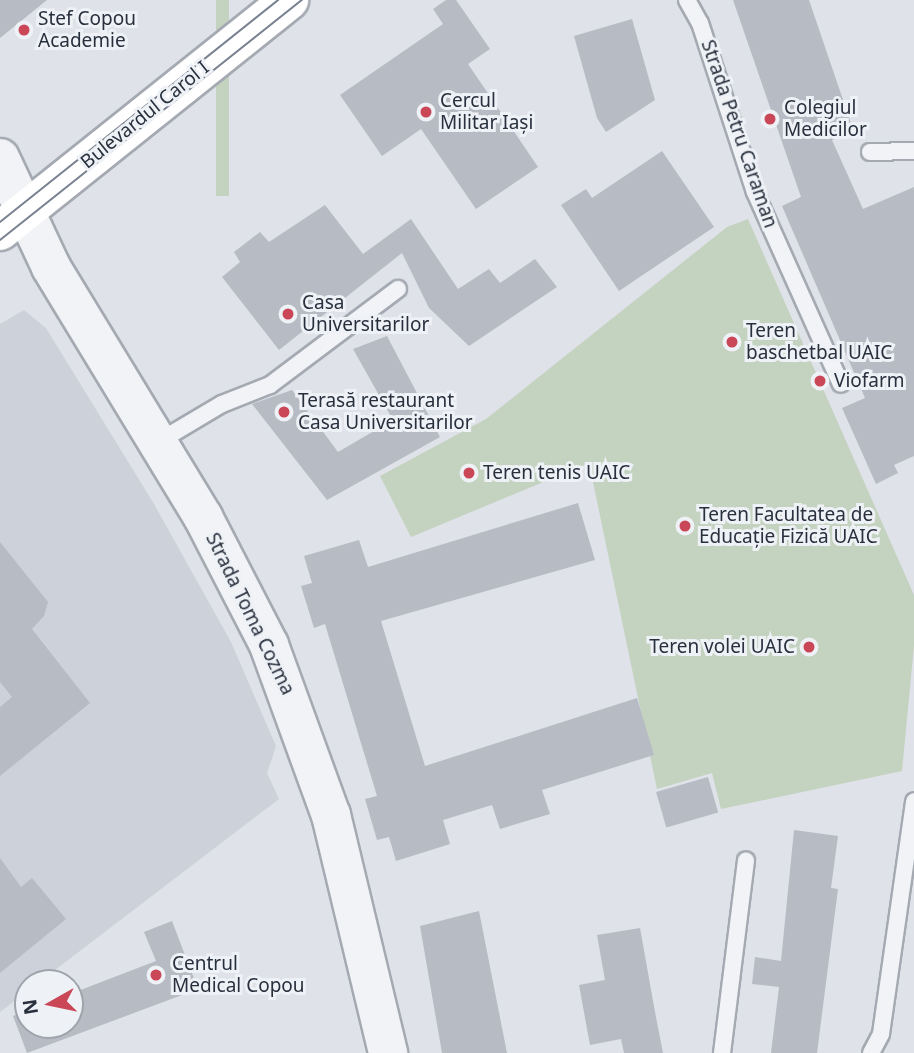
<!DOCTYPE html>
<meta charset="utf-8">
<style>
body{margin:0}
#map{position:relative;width:914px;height:1053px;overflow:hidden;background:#dfe2e8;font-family:"Noto Sans",sans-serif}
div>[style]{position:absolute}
.built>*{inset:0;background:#cdd1da}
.green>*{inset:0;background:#c4d2c0;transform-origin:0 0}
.building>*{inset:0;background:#b6bbc4;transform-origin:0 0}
.roads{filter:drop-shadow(2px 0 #a4a9b2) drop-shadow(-2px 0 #a4a9b2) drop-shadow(0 2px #a4a9b2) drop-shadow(0 -2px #a4a9b2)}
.service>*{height:16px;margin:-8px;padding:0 8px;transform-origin:8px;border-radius:8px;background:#f2f3f6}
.tertiary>*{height:38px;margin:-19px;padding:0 19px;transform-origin:19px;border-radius:19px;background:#f2f3f6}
.secondary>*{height:38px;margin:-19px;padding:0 19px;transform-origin:19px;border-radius:19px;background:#fff}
.tram>*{height:2px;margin:-1px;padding:0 1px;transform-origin:1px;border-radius:1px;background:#798191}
.dots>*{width:19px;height:19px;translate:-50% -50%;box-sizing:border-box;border:4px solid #eef1f5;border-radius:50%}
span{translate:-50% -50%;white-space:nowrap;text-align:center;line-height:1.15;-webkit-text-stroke:6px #eef1f5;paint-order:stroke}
.poi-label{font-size:19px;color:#28303e}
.left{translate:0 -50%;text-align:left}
.right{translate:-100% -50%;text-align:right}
.street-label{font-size:19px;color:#28303e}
.north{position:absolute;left:14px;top:969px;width:70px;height:70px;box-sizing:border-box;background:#eef1f5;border:2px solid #9fa4ac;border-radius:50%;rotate:261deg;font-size:19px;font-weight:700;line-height:28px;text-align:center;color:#28303e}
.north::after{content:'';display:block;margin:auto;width:24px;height:32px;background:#ca4758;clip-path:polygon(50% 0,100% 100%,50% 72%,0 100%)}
</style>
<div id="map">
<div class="built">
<i style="clip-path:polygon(24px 310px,46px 328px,154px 504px,231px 642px,276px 746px,267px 773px,279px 799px,38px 983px,28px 983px,28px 991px,0 1012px,0 324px)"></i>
</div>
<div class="green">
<i style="left:216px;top:0;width:13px;height:196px"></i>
<i style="clip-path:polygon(748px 219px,914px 595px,914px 646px,902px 771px,721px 809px,712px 773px,657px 789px,589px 463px,411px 537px,380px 476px,486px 419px,727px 227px)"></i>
</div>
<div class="building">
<i style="clip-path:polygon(0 0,47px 0,0 38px)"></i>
<i style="clip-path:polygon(446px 0,456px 0,490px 49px,468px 64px,538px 167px,476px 209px,421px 129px,382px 156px,340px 95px,443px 24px,433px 9px)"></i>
<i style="clip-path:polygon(733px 0,809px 0,854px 132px,832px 140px,863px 209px,914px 187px,914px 456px,894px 465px,898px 473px,876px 484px,842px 408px,865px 398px,782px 206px,801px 197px)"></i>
<i style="clip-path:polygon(632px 19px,655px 100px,606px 132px,597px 118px,574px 36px)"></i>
<i style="clip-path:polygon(662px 151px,714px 227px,619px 291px,561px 205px,586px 189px,592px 198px)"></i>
<i style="clip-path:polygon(325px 205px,363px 254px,411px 219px,458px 289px,489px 269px,500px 283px,535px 259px,557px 287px,469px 346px,429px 308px,402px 253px,279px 350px,222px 277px,240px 262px,234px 252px,260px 232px,269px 242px)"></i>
<i style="clip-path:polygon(387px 336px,440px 437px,327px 500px,252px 404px,292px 390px,338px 452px,393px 420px,353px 349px)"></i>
<i style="clip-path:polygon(578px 503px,595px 560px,381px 621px,425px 766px,637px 698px,654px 755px,542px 790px,550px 814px,500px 829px,492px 805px,443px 820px,450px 844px,396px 861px,389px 837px,377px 840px,365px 799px,377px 796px,325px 624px,314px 628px,301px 586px,312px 583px,304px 556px,359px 540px,368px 567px)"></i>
<i style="clip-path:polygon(0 542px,48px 602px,44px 616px,32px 629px,90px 703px,0 776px,0 707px,12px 697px,0 682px)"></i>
<i style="left:708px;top:777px;width:37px;height:54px;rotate:74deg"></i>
<i style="clip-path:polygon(794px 830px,838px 836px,831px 888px,838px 889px,817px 1053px,771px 1053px,779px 987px,752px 984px,755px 957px,781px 961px)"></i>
<i style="clip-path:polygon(0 858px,21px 887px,32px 878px,66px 919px,0 973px)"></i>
<i style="clip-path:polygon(479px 911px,507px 1053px,442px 1053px,420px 926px)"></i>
<i style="clip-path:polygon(172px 921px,198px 989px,27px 1053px,13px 1016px,28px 1010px,28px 1025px,70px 1025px,70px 994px,156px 961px,144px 932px)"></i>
<i style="clip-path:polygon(640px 928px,655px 1012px,663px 1053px,624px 1053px,621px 1039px,590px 1045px,579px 985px,605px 980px,597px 935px)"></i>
</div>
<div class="roads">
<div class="service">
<i style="left:687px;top:0;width:26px;rotate:61deg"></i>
<i style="left:700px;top:23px;width:178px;rotate:72deg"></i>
<i style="left:755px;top:192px;width:210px;rotate:65.9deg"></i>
<i style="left:870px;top:152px;width:44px;rotate:-1.3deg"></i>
<i style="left:158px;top:442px;width:74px;rotate:-30.7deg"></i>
<i style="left:222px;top:404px;width:52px;rotate:-21.6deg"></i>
<i style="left:270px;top:385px;width:160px;rotate:-36.9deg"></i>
<i style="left:722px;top:1053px;width:194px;rotate:-82.9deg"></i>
<i style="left:871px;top:1053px;width:21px;rotate:-62deg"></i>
<i style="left:881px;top:1034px;width:235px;rotate:-81.9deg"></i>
</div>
<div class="tertiary">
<i style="left:0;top:158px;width:120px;rotate:64.9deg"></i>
<i style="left:51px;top:267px;width:293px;rotate:58.7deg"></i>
<i style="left:203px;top:517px;width:144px;rotate:62.7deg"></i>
<i style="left:269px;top:645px;width:181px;rotate:70deg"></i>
<i style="left:331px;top:815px;width:245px;rotate:76.5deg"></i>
</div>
<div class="secondary">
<i style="left:0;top:231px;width:370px;rotate:-38.6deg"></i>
</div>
</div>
<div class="tram">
<i style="left:0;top:222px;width:356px;rotate:-38.6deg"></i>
<i style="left:0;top:240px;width:386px;rotate:-38.5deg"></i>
</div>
<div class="dots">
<i style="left:24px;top:30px;background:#ca4758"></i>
<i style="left:426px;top:112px;background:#ca4758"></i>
<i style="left:770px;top:119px;background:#ca4758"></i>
<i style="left:288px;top:314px;background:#ca4758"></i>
<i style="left:732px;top:342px;background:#ca4758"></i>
<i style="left:820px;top:381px;background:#ca4758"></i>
<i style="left:284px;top:412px;background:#ca4758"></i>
<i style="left:469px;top:473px;background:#ca4758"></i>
<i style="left:685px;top:526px;background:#ca4758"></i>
<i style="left:809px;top:647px;background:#ca4758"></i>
<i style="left:156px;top:975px;background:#ca4758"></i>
</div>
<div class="poi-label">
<span class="left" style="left:38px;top:30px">Stef Copou<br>Academie</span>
<span class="left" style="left:440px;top:112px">Cercul<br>Militar Iași</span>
<span class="left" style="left:784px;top:119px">Colegiul<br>Medicilor</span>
<span class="left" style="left:302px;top:314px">Casa<br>Universitarilor</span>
<span class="left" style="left:746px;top:342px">Teren<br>baschetbal UAIC</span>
<span class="left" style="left:834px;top:381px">Viofarm</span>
<span class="left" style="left:298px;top:412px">Terasă restaurant<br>Casa Universitarilor</span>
<span class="left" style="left:483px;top:473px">Teren tenis UAIC</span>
<span class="left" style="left:699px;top:526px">Teren Facultatea de<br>Educație Fizică UAIC</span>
<span class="right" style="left:795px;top:647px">Teren volei UAIC</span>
<span class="left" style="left:172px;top:975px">Centrul<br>Medical Copou</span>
</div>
<div class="street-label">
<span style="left:145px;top:115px;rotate:-39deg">Bulevardul Carol I</span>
<span style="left:739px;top:134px;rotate:71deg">Strada Petru Caraman</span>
<span style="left:250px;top:614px;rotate:64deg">Strada Toma Cozma</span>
</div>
<div class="north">N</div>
</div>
